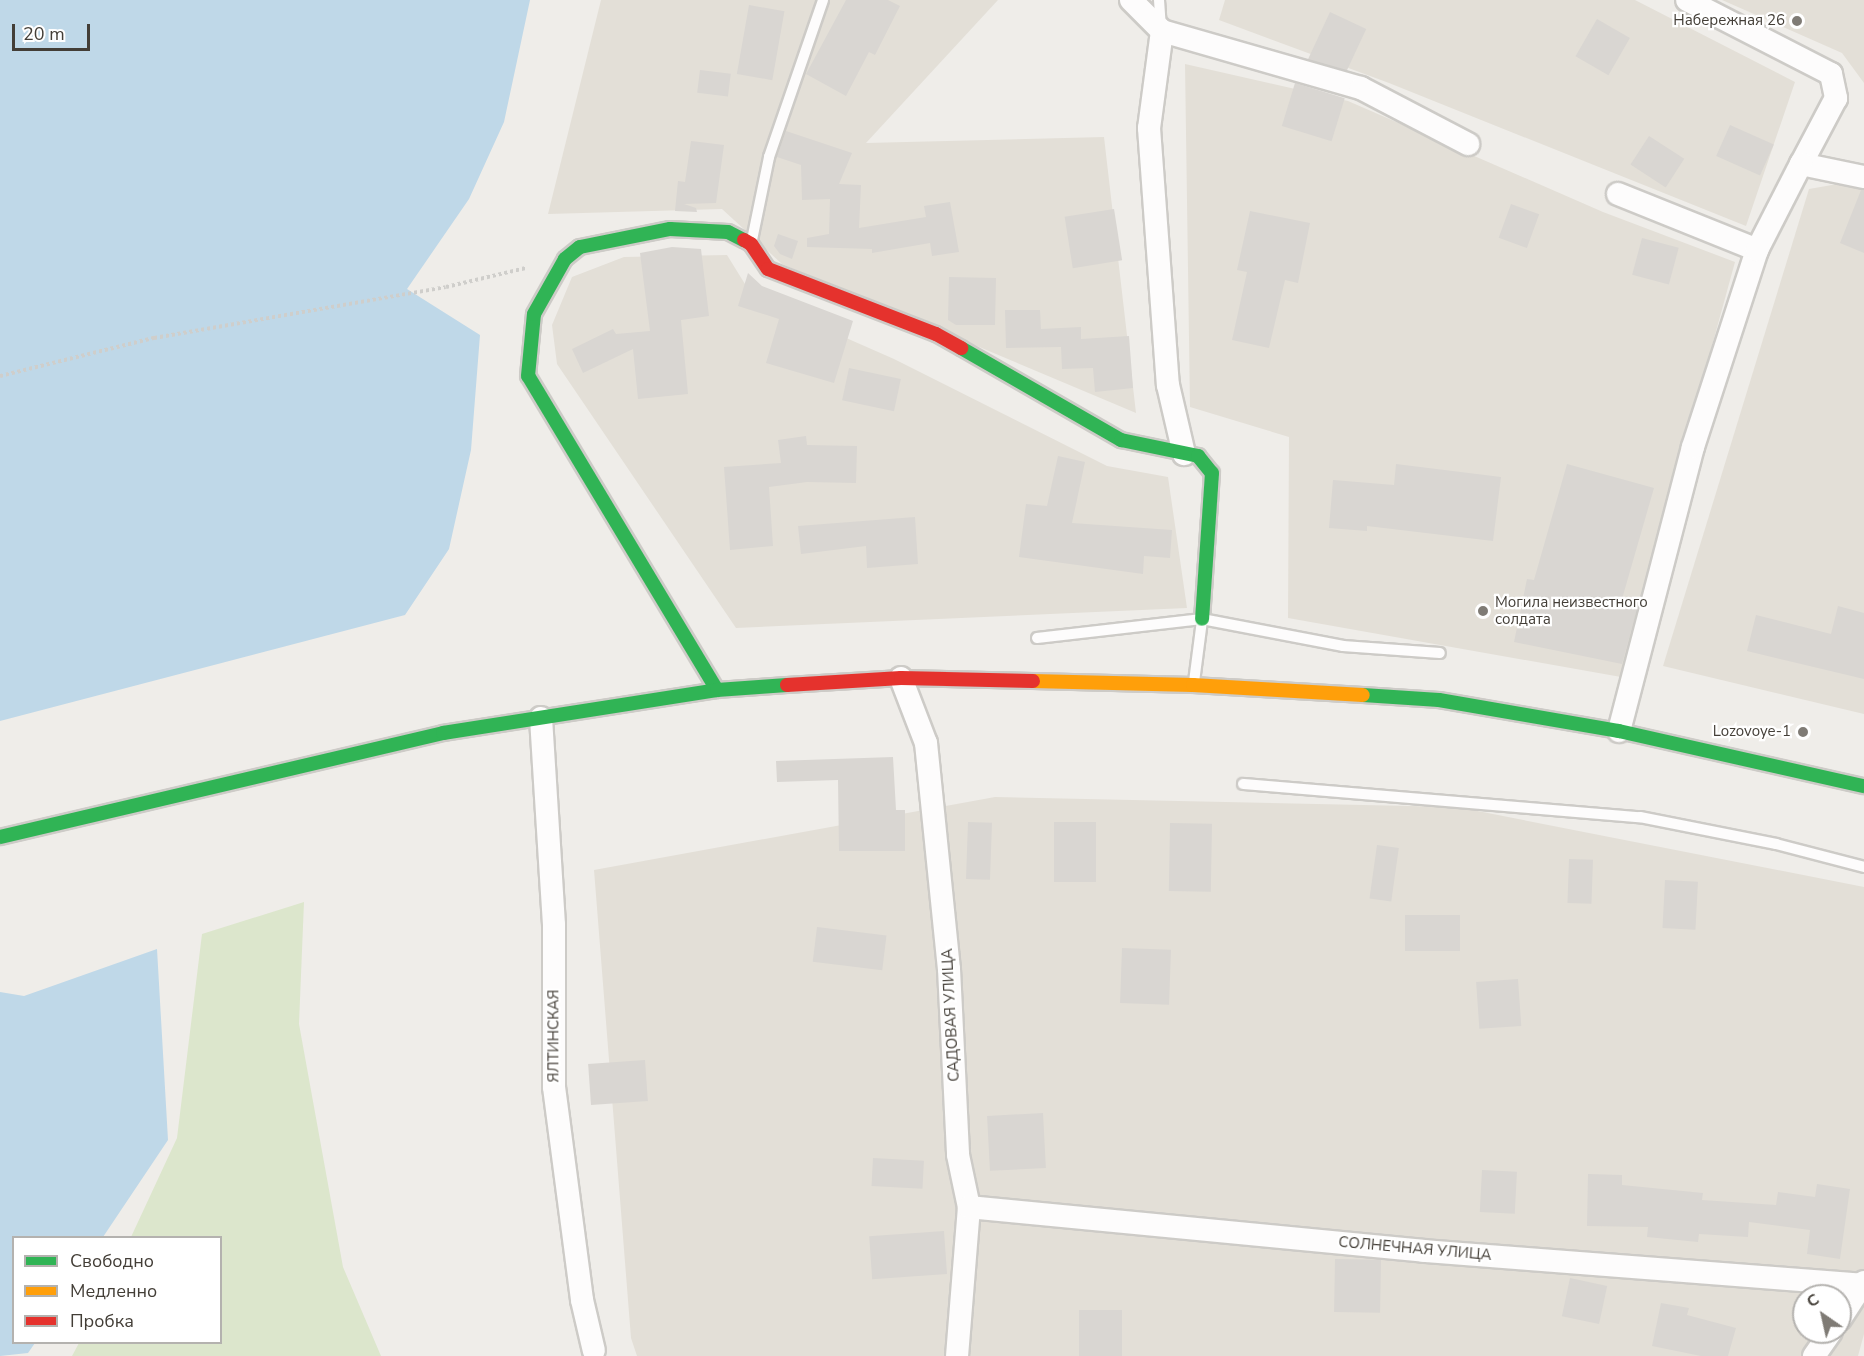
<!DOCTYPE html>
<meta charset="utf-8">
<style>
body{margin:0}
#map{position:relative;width:1864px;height:1356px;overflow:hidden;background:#efede9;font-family:"Nunito Sans",sans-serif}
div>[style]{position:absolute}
.residential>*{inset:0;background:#e3dfd7}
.green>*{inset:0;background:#dce6cc}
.water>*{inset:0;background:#bfd8e8}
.building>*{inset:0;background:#d9d6d2;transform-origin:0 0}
.path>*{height:4px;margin-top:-2px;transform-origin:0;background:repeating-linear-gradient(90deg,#cfcecb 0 3px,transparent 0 6px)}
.roads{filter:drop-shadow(2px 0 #cdcbc7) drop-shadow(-2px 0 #cdcbc7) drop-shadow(0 2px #cdcbc7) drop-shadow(0 -2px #cdcbc7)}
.lane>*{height:10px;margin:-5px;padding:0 5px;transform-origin:5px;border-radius:5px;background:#fdfcfc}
.street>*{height:22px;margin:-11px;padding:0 11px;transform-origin:11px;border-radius:11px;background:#fdfcfc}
.fast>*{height:14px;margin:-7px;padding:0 7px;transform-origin:7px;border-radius:7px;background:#30b455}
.slow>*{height:14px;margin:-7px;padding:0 7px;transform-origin:7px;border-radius:7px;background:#ff9f0a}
.jam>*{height:14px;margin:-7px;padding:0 7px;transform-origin:7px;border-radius:7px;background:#e5322d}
.dots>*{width:16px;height:16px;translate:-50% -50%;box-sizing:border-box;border:3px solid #fff;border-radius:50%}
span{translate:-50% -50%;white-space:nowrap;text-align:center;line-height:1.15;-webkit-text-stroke:4.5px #fff;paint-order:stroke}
.poi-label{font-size:15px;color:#433e37}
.right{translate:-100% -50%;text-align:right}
.left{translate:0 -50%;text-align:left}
.street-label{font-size:15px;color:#433e37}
.legend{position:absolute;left:12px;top:1236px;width:210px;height:108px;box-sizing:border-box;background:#fff;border:2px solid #b4b2af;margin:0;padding:8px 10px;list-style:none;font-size:18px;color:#433e37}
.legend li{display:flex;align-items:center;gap:12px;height:30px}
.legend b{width:30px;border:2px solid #b4b2af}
.north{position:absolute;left:1792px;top:1284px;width:60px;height:60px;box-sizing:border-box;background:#fff;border:2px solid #b4b2af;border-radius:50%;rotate:326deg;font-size:16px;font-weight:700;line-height:24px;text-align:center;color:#433e37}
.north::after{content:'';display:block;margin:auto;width:21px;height:27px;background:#7f7b75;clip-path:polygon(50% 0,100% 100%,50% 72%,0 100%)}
.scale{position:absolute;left:12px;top:24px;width:78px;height:27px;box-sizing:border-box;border:3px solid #433e37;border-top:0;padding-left:8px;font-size:18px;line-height:21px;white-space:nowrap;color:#433e37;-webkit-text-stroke:4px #fff;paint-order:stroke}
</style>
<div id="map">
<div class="residential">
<i style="clip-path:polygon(601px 0,998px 0,866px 143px,1104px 137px,1136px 413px,782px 264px,722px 209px,548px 214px)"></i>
<i style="clip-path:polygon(1225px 0,1635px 0,1795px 82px,1746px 226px,1389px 83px,1219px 20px)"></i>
<i style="clip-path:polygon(1722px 0,1864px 0,1864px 83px,1842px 53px)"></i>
<i style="clip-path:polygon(1185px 64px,1348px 101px,1603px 212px,1735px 262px,1621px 677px,1288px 618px,1289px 437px,1190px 407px)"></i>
<i style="clip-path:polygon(1849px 182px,1864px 188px,1864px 714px,1663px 666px,1809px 189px)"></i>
<i style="clip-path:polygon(727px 255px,753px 297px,894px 359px,1107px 466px,1168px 477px,1187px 608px,736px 628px,557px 364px,552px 325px,572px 277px,624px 257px)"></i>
<i style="clip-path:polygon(evenodd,995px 797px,1457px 807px,1864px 887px,1864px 1334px,1858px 1356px,637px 1356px,631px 1338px,594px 870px,995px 797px,1804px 1296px,1840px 1296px,1840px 1332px,1804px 1332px,1804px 1296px)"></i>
</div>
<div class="green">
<i style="clip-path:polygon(304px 902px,299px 1024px,343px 1267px,381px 1356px,72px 1356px,79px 1343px,220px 1342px,220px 1238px,131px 1237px,177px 1138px,202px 934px)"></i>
</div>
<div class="water">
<i style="clip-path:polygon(0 0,530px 0,504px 122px,469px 199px,407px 289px,480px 335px,471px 450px,449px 549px,405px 615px,0 721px)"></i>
<i style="clip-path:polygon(157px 949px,168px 1140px,103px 1237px,14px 1238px,14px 1342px,35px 1343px,28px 1353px,0 1356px,0 992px,24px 996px)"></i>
</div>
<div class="building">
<i style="clip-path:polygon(846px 0,888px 0,900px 6px,875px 55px,869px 52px,846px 96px,806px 74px)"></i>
<i style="left:749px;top:5px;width:36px;height:70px;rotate:10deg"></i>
<i style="left:1330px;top:12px;width:40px;height:52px;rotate:25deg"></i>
<i style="left:1597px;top:19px;width:38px;height:43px;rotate:30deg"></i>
<i style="left:700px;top:70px;width:31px;height:23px;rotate:7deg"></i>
<i style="left:1295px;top:83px;width:52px;height:45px;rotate:17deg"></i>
<i style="left:1730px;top:125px;width:48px;height:34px;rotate:24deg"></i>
<i style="clip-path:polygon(786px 131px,852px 153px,839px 184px,861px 185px,859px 228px,926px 217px,924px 206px,950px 202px,959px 252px,932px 256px,930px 243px,872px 253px,872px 249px,807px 247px,807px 238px,829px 234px,830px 199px,802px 200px,801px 165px,777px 157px)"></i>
<i style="left:1649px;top:136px;width:42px;height:34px;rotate:33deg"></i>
<i style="clip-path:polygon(691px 141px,724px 145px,716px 203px,684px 204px,696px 208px,697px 212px,675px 211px,678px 181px,685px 182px)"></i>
<i style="clip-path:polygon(1861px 190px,1864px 190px,1864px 253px,1840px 243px)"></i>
<i style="left:1511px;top:204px;width:30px;height:36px;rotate:20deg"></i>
<i style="left:1114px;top:209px;width:52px;height:50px;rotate:81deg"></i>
<i style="clip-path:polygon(1250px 211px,1310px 223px,1298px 283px,1285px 280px,1269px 348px,1232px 340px,1247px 272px,1237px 270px)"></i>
<i style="clip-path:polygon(778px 234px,798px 241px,792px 259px,780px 254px,774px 246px)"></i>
<i style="left:1642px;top:238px;width:38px;height:38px;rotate:15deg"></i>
<i style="clip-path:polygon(672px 247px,701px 249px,709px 316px,681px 320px,688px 394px,638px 399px,633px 349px,583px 373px,572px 349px,613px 329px,616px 334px,650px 331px,640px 253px)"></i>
<i style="clip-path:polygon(748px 273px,762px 286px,853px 321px,834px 383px,766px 363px,779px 319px,738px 306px)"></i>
<i style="clip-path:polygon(949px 277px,996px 278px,995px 325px,956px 325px,948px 320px)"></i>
<i style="clip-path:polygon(1005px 310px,1040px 310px,1041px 329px,1081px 327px,1081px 339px,1129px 336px,1133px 388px,1095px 392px,1093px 368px,1062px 369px,1061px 347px,1006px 348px)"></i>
<i style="left:849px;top:368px;width:53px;height:33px;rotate:12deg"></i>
<i style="clip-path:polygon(806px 436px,807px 445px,857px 446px,856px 483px,807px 482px,769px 487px,773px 546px,730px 550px,724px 467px,781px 463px,778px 440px)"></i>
<i style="clip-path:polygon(1058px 456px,1085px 462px,1072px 523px,1172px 530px,1170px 558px,1144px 556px,1143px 574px,1019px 557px,1026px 504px,1047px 506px)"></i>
<i style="clip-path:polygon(1396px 464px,1501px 477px,1493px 541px,1367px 526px,1367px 531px,1329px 528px,1333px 480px,1394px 485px)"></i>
<i style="clip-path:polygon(1567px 464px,1654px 488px,1622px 599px,1639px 602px,1622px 664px,1514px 642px,1527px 579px,1534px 580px)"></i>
<i style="clip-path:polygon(915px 517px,918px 564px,867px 568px,866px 546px,801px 554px,798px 526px)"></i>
<i style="clip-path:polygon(1838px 606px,1864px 613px,1864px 679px,1747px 651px,1756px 615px,1831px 634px)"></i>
<i style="clip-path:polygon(893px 757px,896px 810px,905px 810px,905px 851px,839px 851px,838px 780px,777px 782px,776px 761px)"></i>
<i style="left:968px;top:822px;width:24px;height:57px;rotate:2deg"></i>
<i style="left:1054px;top:822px;width:42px;height:60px"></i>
<i style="left:1170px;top:823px;width:42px;height:68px;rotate:1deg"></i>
<i style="left:1377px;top:845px;width:22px;height:54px;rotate:8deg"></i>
<i style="left:1569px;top:859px;width:24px;height:44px;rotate:2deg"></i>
<i style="left:1665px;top:880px;width:33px;height:48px;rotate:3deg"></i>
<i style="left:1460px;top:915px;width:36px;height:55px;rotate:90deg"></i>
<i style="left:817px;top:927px;width:70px;height:35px;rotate:7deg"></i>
<i style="left:1122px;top:948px;width:49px;height:55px;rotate:2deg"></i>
<i style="left:1518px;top:979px;width:47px;height:42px;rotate:86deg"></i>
<i style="left:645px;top:1060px;width:41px;height:57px;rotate:86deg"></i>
<i style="left:1043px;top:1113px;width:55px;height:56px;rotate:87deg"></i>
<i style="left:873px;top:1158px;width:51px;height:28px;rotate:3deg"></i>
<i style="left:1482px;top:1170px;width:35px;height:42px;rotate:3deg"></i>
<i style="clip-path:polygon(1588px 1174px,1622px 1175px,1622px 1185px,1703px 1193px,1702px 1200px,1776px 1205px,1778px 1192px,1815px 1197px,1817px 1184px,1850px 1189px,1840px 1259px,1807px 1254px,1810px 1230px,1749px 1222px,1748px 1237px,1699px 1234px,1698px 1242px,1647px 1237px,1648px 1227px,1587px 1226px)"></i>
<i style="left:944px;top:1231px;width:43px;height:75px;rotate:86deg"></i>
<i style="left:1335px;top:1259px;width:46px;height:53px;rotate:1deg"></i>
<i style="left:1570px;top:1278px;width:38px;height:39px;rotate:12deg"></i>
<i style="clip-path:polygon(1661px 1303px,1689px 1308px,1687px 1315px,1736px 1328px,1728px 1356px,1701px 1356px,1652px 1346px)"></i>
<i style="left:1079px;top:1310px;width:43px;height:46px"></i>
</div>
<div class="path">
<i style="left:0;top:376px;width:159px;rotate:-13.9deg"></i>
<i style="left:154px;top:338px;width:296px;rotate:-9.9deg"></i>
<i style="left:446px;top:287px;width:82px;rotate:-13.4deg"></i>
</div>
<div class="roads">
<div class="lane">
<i style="left:1159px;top:0;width:28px;rotate:86deg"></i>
<i style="left:752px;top:240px;width:85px;rotate:-78.4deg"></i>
<i style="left:769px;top:157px;width:166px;rotate:-71deg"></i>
<i style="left:1037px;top:638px;width:166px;rotate:-6.6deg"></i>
<i style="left:1202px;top:619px;width:144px;rotate:10.8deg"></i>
<i style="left:1343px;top:646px;width:97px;rotate:4.1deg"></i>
<i style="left:1194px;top:682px;width:63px;rotate:-82.6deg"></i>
<i style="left:1243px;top:784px;width:398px;rotate:4.8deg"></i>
<i style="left:1640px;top:817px;width:139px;rotate:11.2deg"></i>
<i style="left:1776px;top:844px;width:91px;rotate:14.6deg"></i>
</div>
<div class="street">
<i style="left:1131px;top:0;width:44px;rotate:45deg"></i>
<i style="left:1162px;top:31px;width:207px;rotate:16deg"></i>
<i style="left:1361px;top:88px;width:121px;rotate:27.6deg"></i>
<i style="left:1687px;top:0;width:162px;rotate:27.2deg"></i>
<i style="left:1831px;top:74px;width:25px;rotate:78deg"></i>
<i style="left:1836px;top:98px;width:75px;rotate:117.9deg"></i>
<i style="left:1801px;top:164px;width:64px;rotate:11.7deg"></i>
<i style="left:1162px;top:31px;width:98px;rotate:97.6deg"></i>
<i style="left:1149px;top:128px;width:258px;rotate:85.8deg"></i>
<i style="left:1168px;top:385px;width:71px;rotate:76.9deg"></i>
<i style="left:1618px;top:194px;width:150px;rotate:21.9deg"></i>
<i style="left:901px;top:678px;width:70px;rotate:69deg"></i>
<i style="left:926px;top:743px;width:227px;rotate:84.2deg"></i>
<i style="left:949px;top:969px;width:186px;rotate:87.2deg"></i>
<i style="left:958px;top:1155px;width:53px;rotate:78.1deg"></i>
<i style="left:969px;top:1207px;width:149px;rotate:94.6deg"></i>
<i style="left:541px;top:718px;width:207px;rotate:86.4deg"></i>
<i style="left:554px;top:925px;width:162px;rotate:90deg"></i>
<i style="left:554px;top:1087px;width:215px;rotate:82.5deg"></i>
<i style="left:582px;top:1300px;width:52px;rotate:76.8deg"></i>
<i style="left:1619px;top:731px;width:293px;rotate:-75.4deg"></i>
<i style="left:1693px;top:447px;width:207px;rotate:-72deg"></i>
<i style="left:1757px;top:250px;width:97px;rotate:-62.9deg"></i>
<i style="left:969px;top:1207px;width:457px;rotate:5.5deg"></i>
<i style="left:1424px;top:1251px;width:438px;rotate:4.4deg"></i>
<i style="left:1840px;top:1319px;width:44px;rotate:-57deg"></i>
<i style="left:1814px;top:1356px;width:29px;rotate:-55deg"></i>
</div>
<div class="fast">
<i style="left:961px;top:348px;width:185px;rotate:29.9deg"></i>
<i style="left:1121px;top:440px;width:79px;rotate:11.7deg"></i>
<i style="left:1198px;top:456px;width:22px;rotate:51deg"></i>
<i style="left:1212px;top:473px;width:146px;rotate:93.9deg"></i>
<i style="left:717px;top:690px;width:366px;rotate:-121deg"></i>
<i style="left:528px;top:376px;width:62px;rotate:-84.5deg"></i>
<i style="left:534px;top:314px;width:63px;rotate:-60.6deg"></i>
<i style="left:565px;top:259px;width:19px;rotate:-39deg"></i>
<i style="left:580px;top:247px;width:92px;rotate:-11.3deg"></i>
<i style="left:670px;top:229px;width:58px;rotate:3deg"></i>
<i style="left:728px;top:232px;width:18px;rotate:27deg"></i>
<i style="left:1363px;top:695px;width:76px;rotate:3.8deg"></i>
<i style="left:1439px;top:700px;width:183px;rotate:9.8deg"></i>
<i style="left:1619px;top:731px;width:251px;rotate:12.7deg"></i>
<i style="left:0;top:837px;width:455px;rotate:-13.2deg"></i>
<i style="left:443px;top:733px;width:277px;rotate:-8.9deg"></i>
<i style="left:717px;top:690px;width:70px;rotate:-4.1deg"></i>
</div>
<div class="slow">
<i style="left:1033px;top:681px;width:160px;rotate:1.4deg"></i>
<i style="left:1193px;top:685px;width:170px;rotate:3.4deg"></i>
</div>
<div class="jam">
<i style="left:744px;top:240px;width:8px;rotate:30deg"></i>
<i style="left:751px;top:244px;width:30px;rotate:56deg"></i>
<i style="left:768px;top:269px;width:180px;rotate:21.2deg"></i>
<i style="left:936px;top:334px;width:29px;rotate:29deg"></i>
<i style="left:787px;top:685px;width:114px;rotate:-3.5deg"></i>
<i style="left:901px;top:678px;width:132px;rotate:1.3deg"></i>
</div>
</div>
<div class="dots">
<i style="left:1797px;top:21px;background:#7f7b75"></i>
<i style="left:1483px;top:611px;background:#7f7b75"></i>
<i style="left:1803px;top:732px;background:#7f7b75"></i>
</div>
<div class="poi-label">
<span class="right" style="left:1785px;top:21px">Набережная 26</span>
<span class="left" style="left:1495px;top:611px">Могила неизвестного<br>солдата</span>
<span class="right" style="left:1791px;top:732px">Lozovoye-1</span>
</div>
<div class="street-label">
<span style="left:951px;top:1015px;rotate:-93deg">САДОВАЯ УЛИЦА</span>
<span style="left:554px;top:1036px;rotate:-90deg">ЯЛТИНСКАЯ</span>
<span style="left:1415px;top:1249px;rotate:5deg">СОЛНЕЧНАЯ УЛИЦА</span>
</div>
<ul class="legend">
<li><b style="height:8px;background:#30b455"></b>Свободно</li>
<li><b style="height:8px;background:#ff9f0a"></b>Медленно</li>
<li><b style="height:8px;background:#e5322d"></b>Пробка</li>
</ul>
<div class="north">С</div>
<div class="scale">20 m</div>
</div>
